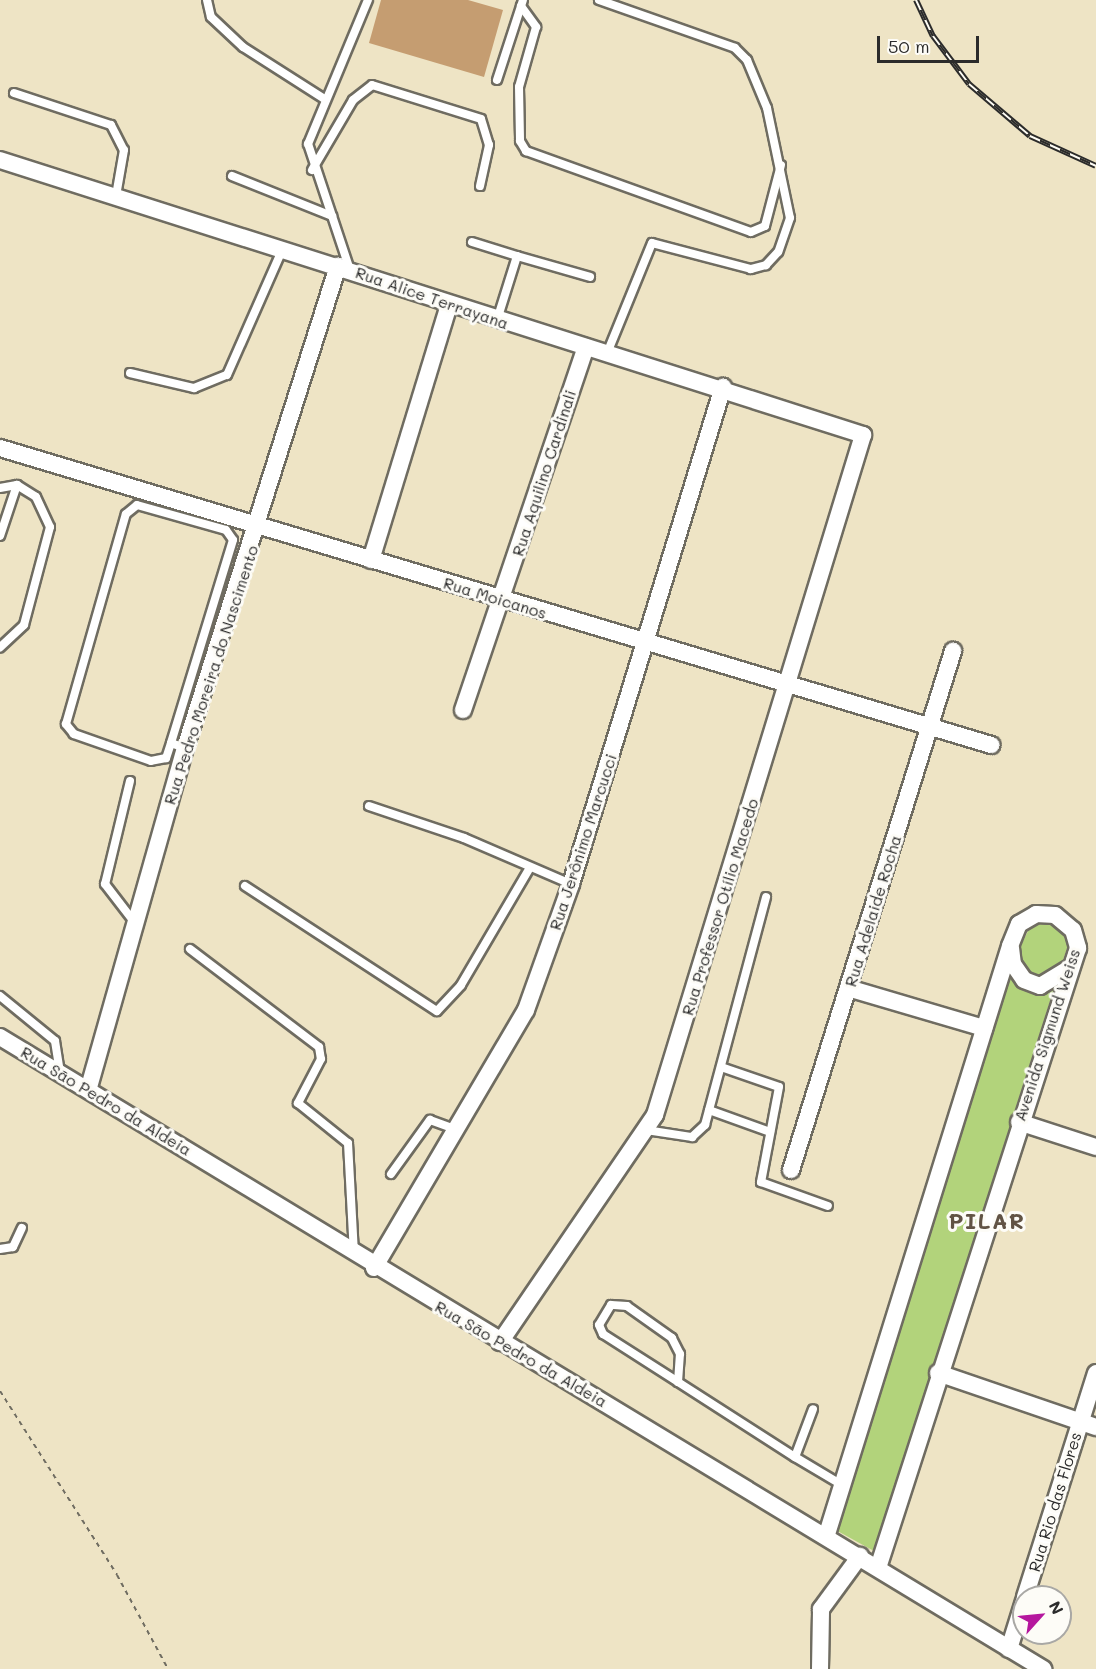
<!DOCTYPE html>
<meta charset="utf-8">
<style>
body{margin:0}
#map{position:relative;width:1096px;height:1669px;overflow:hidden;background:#eee4c5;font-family:Mali,sans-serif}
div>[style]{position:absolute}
.green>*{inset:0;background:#b2d37b}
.building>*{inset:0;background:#c59d71}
.path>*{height:2px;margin-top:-1px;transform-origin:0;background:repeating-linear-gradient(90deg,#6f6c61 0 4.5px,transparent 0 9px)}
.roads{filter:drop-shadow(2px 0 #6f6c61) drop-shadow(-2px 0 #6f6c61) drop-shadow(0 2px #6f6c61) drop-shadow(0 -2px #6f6c61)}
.service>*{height:8px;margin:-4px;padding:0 4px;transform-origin:4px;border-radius:4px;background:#fff}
.minor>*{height:16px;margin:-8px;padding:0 8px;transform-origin:8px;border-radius:8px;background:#fff}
.rail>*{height:6px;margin-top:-3px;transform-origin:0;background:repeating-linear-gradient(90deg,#fdfcf7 0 11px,#2b2b2b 0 22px);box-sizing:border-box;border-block:2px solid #2b2b2b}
span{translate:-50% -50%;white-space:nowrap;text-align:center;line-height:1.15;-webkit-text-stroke:6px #fdfcf7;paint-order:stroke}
.street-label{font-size:16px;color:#2b2b2b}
.district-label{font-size:22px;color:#615344;font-weight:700;letter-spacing:1.5px}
.north{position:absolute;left:1012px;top:1585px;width:60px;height:60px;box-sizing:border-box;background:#fdfcf7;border:2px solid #a9a8a5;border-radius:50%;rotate:63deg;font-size:16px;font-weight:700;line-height:24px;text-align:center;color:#2b2b2b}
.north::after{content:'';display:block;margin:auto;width:21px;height:27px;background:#b5179e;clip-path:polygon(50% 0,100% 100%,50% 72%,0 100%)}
.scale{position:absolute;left:877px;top:36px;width:102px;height:27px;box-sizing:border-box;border:3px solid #2b2b2b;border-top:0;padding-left:8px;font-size:18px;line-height:21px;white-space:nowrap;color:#2b2b2b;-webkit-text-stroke:4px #fdfcf7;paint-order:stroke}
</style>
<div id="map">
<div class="green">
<i style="clip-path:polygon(1045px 915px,1064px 925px,1069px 942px,874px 1551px,832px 1528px,1016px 955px,1031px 925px)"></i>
</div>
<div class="building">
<i style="clip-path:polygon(381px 0,468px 0,503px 10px,484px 77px,369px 43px)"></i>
</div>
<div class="path">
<i style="left:0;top:1391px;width:218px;rotate:57.5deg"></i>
<i style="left:117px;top:1575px;width:107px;rotate:61.5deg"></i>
</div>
<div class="roads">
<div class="service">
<i style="left:207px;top:0;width:17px;rotate:77deg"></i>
<i style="left:211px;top:17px;width:44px;rotate:43.2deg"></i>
<i style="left:243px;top:47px;width:95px;rotate:32.5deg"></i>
<i style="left:599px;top:0;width:144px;rotate:19.4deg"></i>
<i style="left:735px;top:48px;width:17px;rotate:45deg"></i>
<i style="left:747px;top:60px;width:52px;rotate:67.4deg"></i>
<i style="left:767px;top:108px;width:112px;rotate:78.2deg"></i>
<i style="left:790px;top:218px;width:36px;rotate:109deg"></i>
<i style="left:778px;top:252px;width:18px;rotate:133deg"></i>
<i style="left:766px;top:265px;width:16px;rotate:165deg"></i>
<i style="left:751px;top:269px;width:102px;rotate:-165.3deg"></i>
<i style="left:652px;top:243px;width:119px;rotate:112.2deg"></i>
<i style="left:521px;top:6px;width:26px;rotate:54deg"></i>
<i style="left:536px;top:27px;width:62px;rotate:105.8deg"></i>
<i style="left:519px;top:87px;width:54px;rotate:88.9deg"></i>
<i style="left:520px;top:141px;width:12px;rotate:59deg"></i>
<i style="left:526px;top:151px;width:239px;rotate:19.8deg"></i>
<i style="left:751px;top:232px;width:15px;rotate:-23deg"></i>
<i style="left:765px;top:226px;width:63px;rotate:-75.3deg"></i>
<i style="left:497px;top:80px;width:84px;rotate:-72deg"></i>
<i style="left:14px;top:93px;width:102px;rotate:18.3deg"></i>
<i style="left:111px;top:125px;width:28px;rotate:63deg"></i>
<i style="left:124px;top:150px;width:47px;rotate:99.9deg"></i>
<i style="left:312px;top:170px;width:81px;rotate:-59.6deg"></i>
<i style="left:353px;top:100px;width:24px;rotate:-38deg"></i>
<i style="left:372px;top:85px;width:114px;rotate:17.3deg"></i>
<i style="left:481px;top:119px;width:27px;rotate:73deg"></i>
<i style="left:489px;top:145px;width:42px;rotate:102.4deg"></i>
<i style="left:232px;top:176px;width:108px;rotate:21.8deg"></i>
<i style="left:472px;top:242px;width:47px;rotate:17.3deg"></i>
<i style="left:350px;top:270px;width:133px;rotate:-108.4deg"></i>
<i style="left:308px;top:144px;width:156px;rotate:-67.4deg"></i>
<i style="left:497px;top:320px;width:67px;rotate:-72.6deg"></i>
<i style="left:517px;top:256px;width:76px;rotate:16deg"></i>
<i style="left:130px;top:373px;width:66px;rotate:13.2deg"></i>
<i style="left:194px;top:388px;width:35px;rotate:-22deg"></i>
<i style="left:227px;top:375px;width:139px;rotate:-66.2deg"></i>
<i style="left:0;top:488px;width:17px;rotate:-10deg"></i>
<i style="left:17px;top:485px;width:22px;rotate:32deg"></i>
<i style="left:36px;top:497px;width:33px;rotate:65deg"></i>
<i style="left:50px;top:527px;width:101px;rotate:104.9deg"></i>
<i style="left:24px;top:625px;width:33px;rotate:137deg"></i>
<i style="left:0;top:536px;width:54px;rotate:-71.6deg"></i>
<i style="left:171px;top:743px;width:16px;rotate:108deg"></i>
<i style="left:166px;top:758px;width:15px;rotate:169deg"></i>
<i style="left:151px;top:761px;width:82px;rotate:-160.7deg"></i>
<i style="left:74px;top:734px;width:13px;rotate:-129deg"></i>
<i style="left:66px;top:724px;width:218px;rotate:-74.1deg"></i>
<i style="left:126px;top:514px;width:14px;rotate:-39deg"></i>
<i style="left:137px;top:505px;width:92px;rotate:15.7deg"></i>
<i style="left:226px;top:530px;width:12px;rotate:55deg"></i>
<i style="left:233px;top:540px;width:212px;rotate:107deg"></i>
<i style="left:171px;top:743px;width:15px;rotate:20deg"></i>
<i style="left:130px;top:781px;width:106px;rotate:103.6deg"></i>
<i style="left:105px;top:884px;width:49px;rotate:52.4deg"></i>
<i style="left:369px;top:806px;width:100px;rotate:18.6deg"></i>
<i style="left:464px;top:838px;width:116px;rotate:23.3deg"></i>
<i style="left:245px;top:886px;width:229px;rotate:33.1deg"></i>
<i style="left:437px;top:1011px;width:35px;rotate:-47deg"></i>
<i style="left:461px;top:985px;width:134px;rotate:-59.6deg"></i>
<i style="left:190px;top:949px;width:162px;rotate:37.2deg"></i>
<i style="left:319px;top:1047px;width:12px;rotate:81deg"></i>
<i style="left:321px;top:1059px;width:50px;rotate:117.6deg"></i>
<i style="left:298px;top:1103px;width:64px;rotate:38.7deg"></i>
<i style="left:348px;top:1143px;width:110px;rotate:86.9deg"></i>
<i style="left:0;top:996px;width:71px;rotate:39.3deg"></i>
<i style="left:55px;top:1041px;width:30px;rotate:81deg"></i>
<i style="left:721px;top:1067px;width:61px;rotate:19deg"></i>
<i style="left:779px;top:1087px;width:97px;rotate:100.7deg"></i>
<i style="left:761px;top:1182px;width:71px;rotate:19.7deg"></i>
<i style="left:709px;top:1110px;width:65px;rotate:19.8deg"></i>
<i style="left:646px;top:1130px;width:47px;rotate:8.7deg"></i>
<i style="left:692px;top:1137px;width:18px;rotate:-43deg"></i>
<i style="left:705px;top:1125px;width:236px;rotate:-75deg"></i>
<i style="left:391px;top:1174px;width:67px;rotate:-54.2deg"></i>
<i style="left:430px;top:1120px;width:30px;rotate:20deg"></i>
<i style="left:0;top:1249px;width:13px;rotate:-9deg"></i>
<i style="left:13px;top:1247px;width:21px;rotate:-65deg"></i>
<i style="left:678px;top:1382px;width:28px;rotate:-86deg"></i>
<i style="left:680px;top:1354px;width:18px;rotate:-117deg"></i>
<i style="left:672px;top:1338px;width:55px;rotate:-144.6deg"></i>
<i style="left:627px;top:1306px;width:16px;rotate:-176deg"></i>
<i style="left:611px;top:1305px;width:23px;rotate:121deg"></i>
<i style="left:599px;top:1325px;width:10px;rotate:66deg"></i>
<i style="left:603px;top:1334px;width:89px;rotate:32.6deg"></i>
<i style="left:678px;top:1382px;width:139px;rotate:32.7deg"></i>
<i style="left:795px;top:1457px;width:55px;rotate:30.8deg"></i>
<i style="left:795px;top:1457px;width:51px;rotate:-69.4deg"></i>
</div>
<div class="minor">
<i style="left:0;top:160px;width:906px;rotate:17.67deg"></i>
<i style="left:863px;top:435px;width:711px;rotate:107.01deg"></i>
<i style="left:655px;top:1115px;width:275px;rotate:124.3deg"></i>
<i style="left:0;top:448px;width:1035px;rotate:16.68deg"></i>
<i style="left:371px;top:560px;width:267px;rotate:-73deg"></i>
<i style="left:463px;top:710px;width:383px;rotate:-71.3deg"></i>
<i style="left:1011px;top:948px;width:16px;rotate:83deg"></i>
<i style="left:1013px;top:964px;width:19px;rotate:55deg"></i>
<i style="left:1024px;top:980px;width:17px;rotate:21deg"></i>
<i style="left:1040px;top:986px;width:35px;rotate:-31deg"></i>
<i style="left:848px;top:988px;width:142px;rotate:16.4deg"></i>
<i style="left:0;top:1037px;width:1220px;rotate:31.21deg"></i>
<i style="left:89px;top:1087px;width:352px;rotate:-74.2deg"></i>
<i style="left:185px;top:748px;width:506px;rotate:-72.39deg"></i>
<i style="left:1019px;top:1122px;width:81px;rotate:18deg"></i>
<i style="left:791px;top:1170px;width:544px;rotate:-72.66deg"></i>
<i style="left:374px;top:1268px;width:299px;rotate:-59.5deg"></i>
<i style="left:526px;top:1010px;width:134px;rotate:-70.3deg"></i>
<i style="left:571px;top:884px;width:520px;rotate:-72.99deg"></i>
<i style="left:938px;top:1373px;width:167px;rotate:18.9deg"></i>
<i style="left:827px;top:1534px;width:616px;rotate:-72.71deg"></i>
<i style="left:1010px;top:946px;width:24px;rotate:-68deg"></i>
<i style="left:1019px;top:924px;width:20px;rotate:-30deg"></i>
<i style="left:1036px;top:914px;width:19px;rotate:3deg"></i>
<i style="left:1055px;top:915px;width:23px;rotate:40deg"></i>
<i style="left:1073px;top:930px;width:19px;rotate:74deg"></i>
<i style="left:1078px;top:948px;width:651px;rotate:107.88deg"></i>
<i style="left:1025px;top:1597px;width:235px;rotate:-72.4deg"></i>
<i style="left:1009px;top:1649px;width:50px;rotate:-72.6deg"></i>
<i style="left:820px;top:1669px;width:60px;rotate:-89deg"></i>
<i style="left:821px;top:1609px;width:66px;rotate:-53.7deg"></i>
</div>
</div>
<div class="rail">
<i style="left:916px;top:0;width:40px;rotate:65deg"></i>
<i style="left:933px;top:36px;width:60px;rotate:53.1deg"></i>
<i style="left:969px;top:84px;width:80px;rotate:40.4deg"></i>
<i style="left:1030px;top:136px;width:72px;rotate:24.4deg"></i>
</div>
<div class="street-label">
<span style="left:432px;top:298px;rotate:19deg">Rua Alice Terrayana</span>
<span style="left:544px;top:473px;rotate:-72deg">Rua Aquilino Cardinali</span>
<span style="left:495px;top:598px;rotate:17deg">Rua Moicanos</span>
<span style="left:211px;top:675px;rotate:-72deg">Rua Pedro Moreira do Nascimento</span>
<span style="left:583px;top:842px;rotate:-72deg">Rua Jerônimo Marcucci</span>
<span style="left:720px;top:907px;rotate:-73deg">Rua Professor Otílio Macedo</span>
<span style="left:873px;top:911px;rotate:-73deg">Rua Adelaide Rocha</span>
<span style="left:1047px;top:1035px;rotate:-72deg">Avenida Sigmund Weiss</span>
<span style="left:106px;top:1101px;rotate:31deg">Rua São Pedro da Aldeia</span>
<span style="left:521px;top:1354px;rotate:30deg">Rua São Pedro da Aldeia</span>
<span style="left:1055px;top:1502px;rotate:-73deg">Rua Rio das Flores</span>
</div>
<div class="district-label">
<span style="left:987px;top:1221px">PILAR</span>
</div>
<div class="north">N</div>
<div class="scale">50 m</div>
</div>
